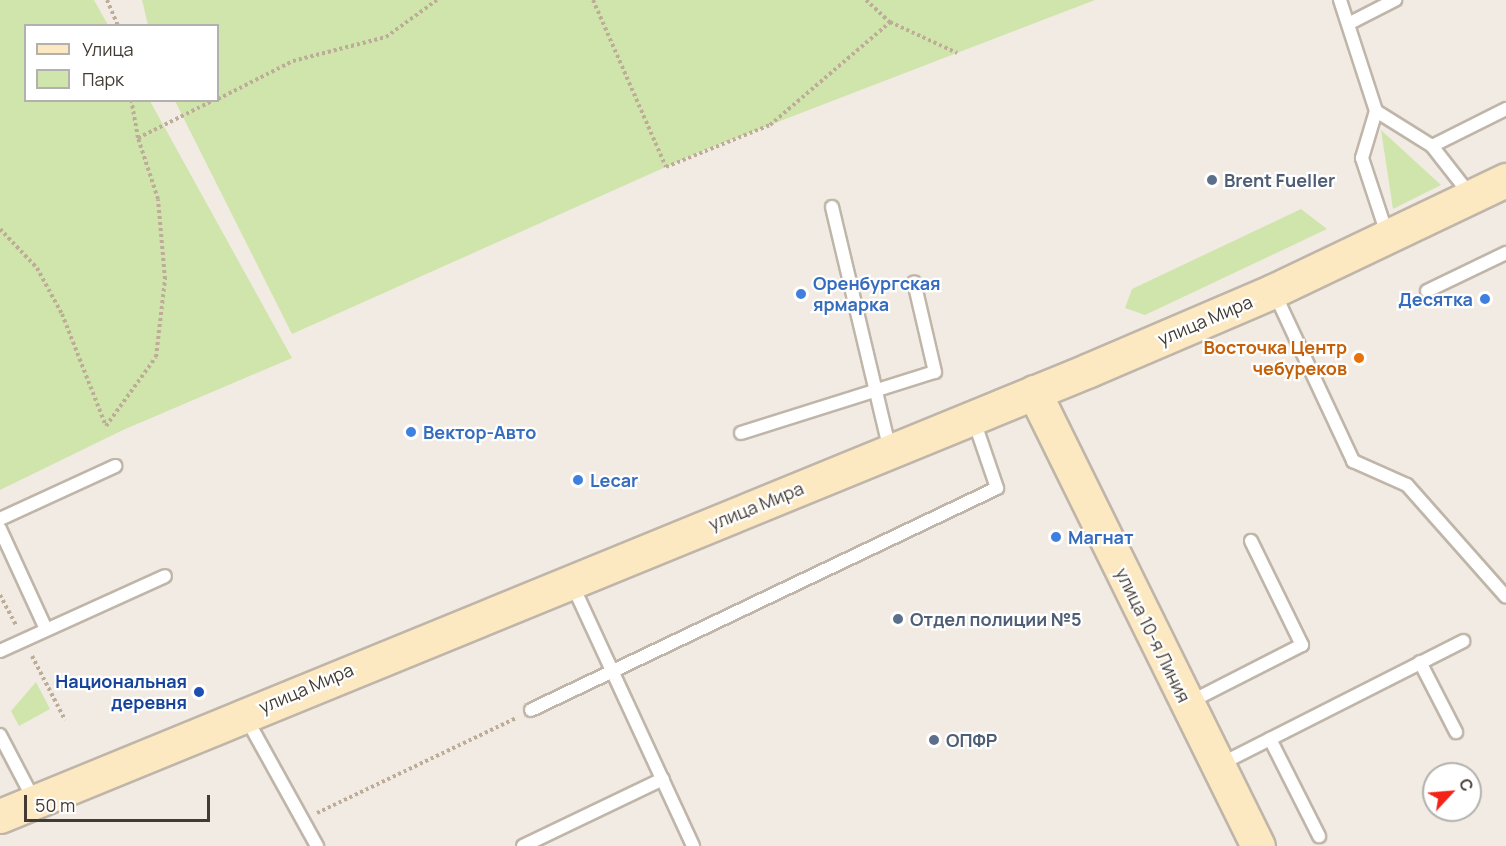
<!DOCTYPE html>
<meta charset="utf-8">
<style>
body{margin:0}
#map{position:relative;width:1506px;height:846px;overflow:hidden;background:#f1ebe3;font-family:Manrope,sans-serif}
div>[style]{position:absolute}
.green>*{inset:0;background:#d0e5ac}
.path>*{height:4px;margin-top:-2px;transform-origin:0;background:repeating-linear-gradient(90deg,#bdac97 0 3px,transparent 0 6px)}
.roads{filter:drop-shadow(2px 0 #bfb5a9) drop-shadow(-2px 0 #bfb5a9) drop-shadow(0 2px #bfb5a9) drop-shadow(0 -2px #bfb5a9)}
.lane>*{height:12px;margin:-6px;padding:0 6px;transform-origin:6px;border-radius:6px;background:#fff}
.secondary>*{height:33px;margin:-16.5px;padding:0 16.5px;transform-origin:16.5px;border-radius:16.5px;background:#fde9c1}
.dots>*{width:16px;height:16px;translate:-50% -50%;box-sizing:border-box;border:3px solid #fff;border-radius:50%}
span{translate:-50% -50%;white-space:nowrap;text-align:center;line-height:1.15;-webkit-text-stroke:4.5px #fff;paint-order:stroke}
.service-label{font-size:18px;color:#4e5e75;font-weight:700}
.left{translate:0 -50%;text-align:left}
.shop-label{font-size:18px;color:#366cbe;font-weight:700}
.right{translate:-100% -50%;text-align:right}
.street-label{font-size:18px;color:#423b33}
.food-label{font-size:18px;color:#c56008;font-weight:700}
.transit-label{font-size:18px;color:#164399;font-weight:700}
.legend{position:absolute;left:24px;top:24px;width:195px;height:78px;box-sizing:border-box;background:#fff;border:2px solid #b3b1ad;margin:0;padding:8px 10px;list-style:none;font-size:18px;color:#423b33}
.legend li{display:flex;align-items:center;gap:12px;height:30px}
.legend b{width:30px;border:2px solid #b3b1ad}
.north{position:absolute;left:1422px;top:762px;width:60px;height:60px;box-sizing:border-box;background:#fff;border:2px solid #b3b1ad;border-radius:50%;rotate:64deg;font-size:16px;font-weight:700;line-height:24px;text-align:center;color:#423b33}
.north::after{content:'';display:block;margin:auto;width:21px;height:27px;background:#f42317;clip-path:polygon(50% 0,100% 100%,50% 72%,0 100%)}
.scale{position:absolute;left:24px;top:795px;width:186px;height:27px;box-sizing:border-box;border:3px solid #423b33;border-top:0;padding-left:8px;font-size:18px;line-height:21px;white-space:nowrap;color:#423b33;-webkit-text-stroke:4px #fff;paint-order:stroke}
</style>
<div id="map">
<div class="green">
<i style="clip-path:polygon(0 0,94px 0,108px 25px,26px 26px,26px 100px,150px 101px,292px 358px,123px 430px,0 490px)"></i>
<i style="clip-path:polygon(142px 0,1095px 0,697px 153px,292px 334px,175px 101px,218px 100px,218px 26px,148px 25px)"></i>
<i style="clip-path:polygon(1381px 130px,1441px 185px,1393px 209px)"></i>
<i style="clip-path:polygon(1301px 209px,1327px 229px,1145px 315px,1125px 308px,1132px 289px)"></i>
<i style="clip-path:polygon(36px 682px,50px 709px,19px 726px,11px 711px)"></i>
</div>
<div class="path">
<i style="left:107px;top:0;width:28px;rotate:67deg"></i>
<i style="left:593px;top:0;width:182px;rotate:66.4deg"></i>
<i style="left:666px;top:167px;width:112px;rotate:-22deg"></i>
<i style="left:770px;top:125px;width:158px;rotate:-40.6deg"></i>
<i style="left:866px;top:0;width:33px;rotate:43deg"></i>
<i style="left:890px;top:22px;width:74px;rotate:24.8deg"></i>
<i style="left:218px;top:99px;width:84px;rotate:-26.9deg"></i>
<i style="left:293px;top:61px;width:96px;rotate:-14.5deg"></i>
<i style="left:386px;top:37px;width:63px;rotate:-36deg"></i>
<i style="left:138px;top:138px;width:85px;rotate:-26.6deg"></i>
<i style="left:0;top:229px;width:54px;rotate:46.5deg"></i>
<i style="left:37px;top:268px;width:52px;rotate:61.5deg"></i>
<i style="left:62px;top:314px;width:120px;rotate:68.6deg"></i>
<i style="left:106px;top:426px;width:85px;rotate:-54.1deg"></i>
<i style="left:156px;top:357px;width:79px;rotate:-83.4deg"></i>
<i style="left:165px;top:279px;width:80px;rotate:-95deg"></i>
<i style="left:158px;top:199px;width:64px;rotate:-108.2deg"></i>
<i style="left:138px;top:138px;width:39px;rotate:-100deg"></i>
<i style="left:0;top:595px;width:34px;rotate:62deg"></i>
<i style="left:32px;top:656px;width:72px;rotate:62.7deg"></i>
<i style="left:317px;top:813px;width:221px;rotate:-25.5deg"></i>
</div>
<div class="roads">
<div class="lane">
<i style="left:1340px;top:0;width:117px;rotate:72deg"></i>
<i style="left:1350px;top:23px;width:51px;rotate:-27.1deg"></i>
<i style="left:1432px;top:146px;width:83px;rotate:-26.6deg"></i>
<i style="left:832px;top:207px;width:251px;rotate:76.6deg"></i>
<i style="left:1387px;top:234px;width:80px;rotate:-108.2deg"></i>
<i style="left:1362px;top:158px;width:49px;rotate:-73.4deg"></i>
<i style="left:1376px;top:111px;width:66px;rotate:32deg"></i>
<i style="left:1432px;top:146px;width:63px;rotate:52deg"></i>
<i style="left:1427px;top:291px;width:88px;rotate:-25.7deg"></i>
<i style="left:1274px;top:292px;width:187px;rotate:64.9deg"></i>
<i style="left:1353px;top:461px;width:59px;rotate:24deg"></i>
<i style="left:1407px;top:485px;width:149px;rotate:48.5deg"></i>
<i style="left:741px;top:433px;width:203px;rotate:-17.5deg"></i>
<i style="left:935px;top:372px;width:92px;rotate:-103.1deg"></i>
<i style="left:0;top:519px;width:127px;rotate:-24.7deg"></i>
<i style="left:0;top:529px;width:110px;rotate:65.3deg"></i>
<i style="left:572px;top:584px;width:289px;rotate:65.2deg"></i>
<i style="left:0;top:651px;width:181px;rotate:-24.4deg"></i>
<i style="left:1420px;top:662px;width:79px;rotate:62.8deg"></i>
<i style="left:1188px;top:703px;width:128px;rotate:-27deg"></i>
<i style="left:1302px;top:645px;width:116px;rotate:-116.1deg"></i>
<i style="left:531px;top:710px;width:516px;rotate:-25.47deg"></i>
<i style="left:997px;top:488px;width:74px;rotate:-108.9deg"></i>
<i style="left:245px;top:716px;width:149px;rotate:61deg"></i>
<i style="left:0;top:735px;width:73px;rotate:62.4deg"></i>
<i style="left:1270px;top:739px;width:109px;rotate:63.2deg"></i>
<i style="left:1219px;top:765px;width:274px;rotate:-26.9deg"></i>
<i style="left:523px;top:846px;width:155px;rotate:-25.6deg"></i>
</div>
<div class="secondary">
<i style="left:1034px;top:392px;width:506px;rotate:63.74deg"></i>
<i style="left:0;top:816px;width:1177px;rotate:-22.27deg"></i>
<i style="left:1089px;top:370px;width:200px;rotate:-23.2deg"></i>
<i style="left:1273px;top:291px;width:258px;rotate:-25.5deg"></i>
</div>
</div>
<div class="dots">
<i style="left:1212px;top:180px;background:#5c6f8a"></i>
<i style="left:801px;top:294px;background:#3f7fe0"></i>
<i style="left:1485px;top:299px;background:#3f7fe0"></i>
<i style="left:1359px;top:358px;background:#e8710a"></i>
<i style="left:411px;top:432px;background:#3f7fe0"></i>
<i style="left:578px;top:480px;background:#3f7fe0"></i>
<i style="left:1056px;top:537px;background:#3f7fe0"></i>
<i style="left:898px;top:619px;background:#5c6f8a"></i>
<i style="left:199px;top:692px;background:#1a4fb4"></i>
<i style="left:934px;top:740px;background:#5c6f8a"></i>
</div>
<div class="service-label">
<span class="left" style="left:1224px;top:180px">Brent Fueller</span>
<span class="left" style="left:910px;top:619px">Отдел полиции №5</span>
<span class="left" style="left:946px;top:740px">ОПФР</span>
</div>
<div class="shop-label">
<span class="left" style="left:813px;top:294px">Оренбургская<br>ярмарка</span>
<span class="right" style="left:1473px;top:299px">Десятка</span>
<span class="left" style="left:423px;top:432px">Вектор-Авто</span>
<span class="left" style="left:590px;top:480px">Lecar</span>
<span class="left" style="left:1068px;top:537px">Магнат</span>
</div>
<div class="street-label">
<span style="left:1205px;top:320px;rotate:-23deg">улица Мира</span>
<span style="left:756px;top:506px;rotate:-22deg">улица Мира</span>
<span style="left:1153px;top:635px;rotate:64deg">улица 10-я Линия</span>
<span style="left:306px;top:688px;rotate:-23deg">улица Мира</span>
</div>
<div class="food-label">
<span class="right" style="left:1347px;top:358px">Восточка Центр<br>чебуреков</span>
</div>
<div class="transit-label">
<span class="right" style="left:187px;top:692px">Национальная<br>деревня</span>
</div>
<ul class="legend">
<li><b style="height:8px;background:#fde9c1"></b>Улица</li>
<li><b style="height:16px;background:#d0e5ac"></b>Парк</li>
</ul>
<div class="north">С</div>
<div class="scale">50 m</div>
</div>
